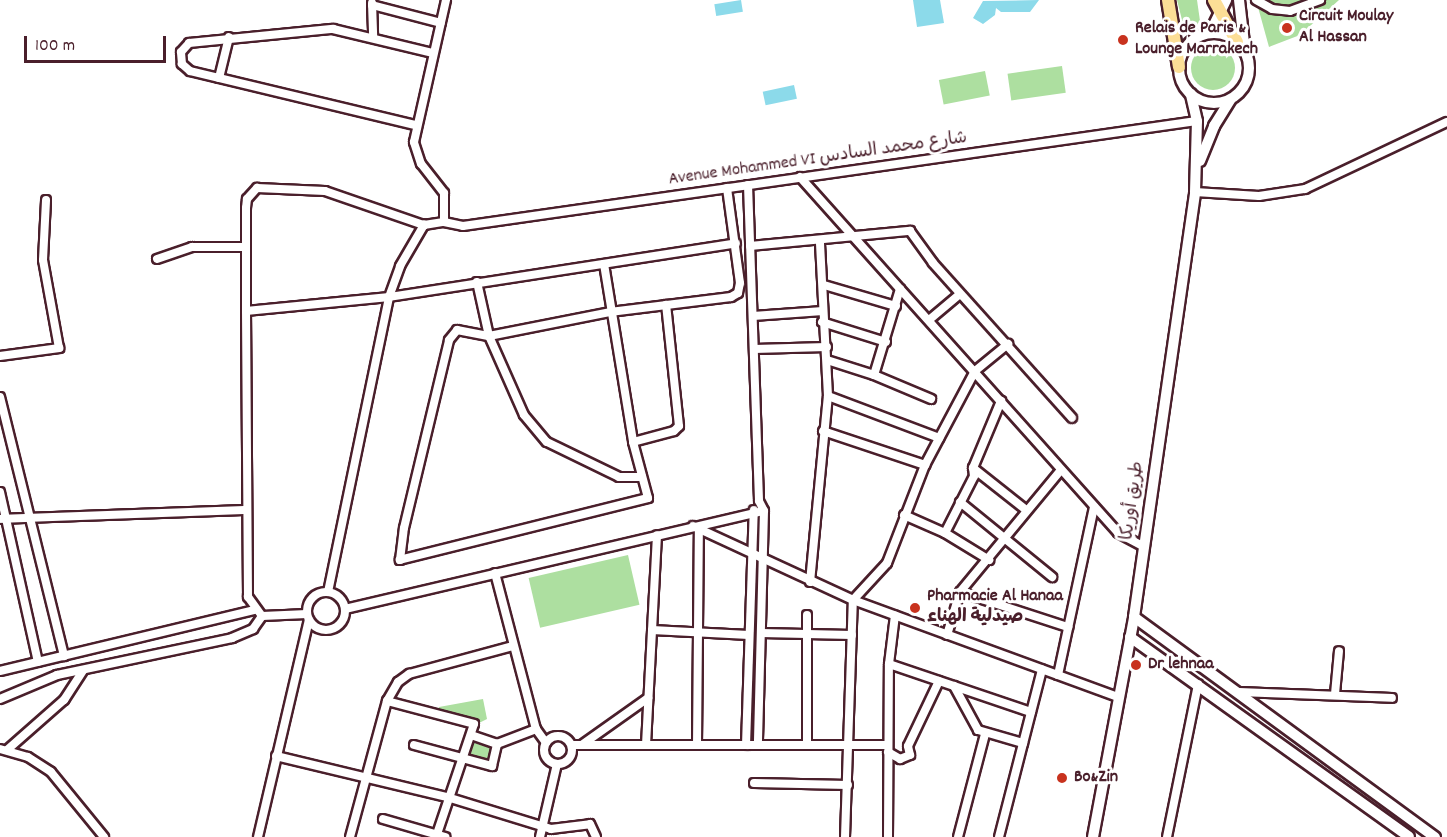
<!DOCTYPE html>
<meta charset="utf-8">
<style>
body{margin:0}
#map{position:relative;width:1447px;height:837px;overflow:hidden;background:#fff;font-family:Dekko,"Playpen Sans Arabic",sans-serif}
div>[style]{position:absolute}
.green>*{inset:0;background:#addfa0;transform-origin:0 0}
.round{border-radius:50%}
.water>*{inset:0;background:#8cdaea;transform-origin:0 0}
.roads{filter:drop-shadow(2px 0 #4a1f2b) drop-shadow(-2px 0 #4a1f2b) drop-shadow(0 2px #4a1f2b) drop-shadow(0 -2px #4a1f2b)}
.street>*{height:8px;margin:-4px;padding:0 4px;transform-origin:4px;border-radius:4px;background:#fff}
.street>.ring{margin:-4px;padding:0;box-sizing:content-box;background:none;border:8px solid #fff;border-radius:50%}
.secondary>*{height:10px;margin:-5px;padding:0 5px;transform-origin:5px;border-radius:5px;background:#fff}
.secondary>.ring{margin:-5px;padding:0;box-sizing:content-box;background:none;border:10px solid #fff;border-radius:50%}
.primary>*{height:12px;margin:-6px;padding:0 6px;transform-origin:6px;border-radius:6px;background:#fcde96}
.dots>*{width:16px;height:16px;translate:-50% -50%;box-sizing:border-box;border:3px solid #fff;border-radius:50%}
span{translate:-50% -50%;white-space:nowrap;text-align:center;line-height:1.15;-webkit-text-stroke:6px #fff;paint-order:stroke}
.poi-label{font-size:18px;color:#4a1f2b;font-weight:700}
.left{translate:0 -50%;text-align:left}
.street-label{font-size:18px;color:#4a1f2b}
.scale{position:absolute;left:24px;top:36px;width:142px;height:27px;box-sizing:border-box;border:3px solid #4a1f2b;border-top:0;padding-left:8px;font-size:18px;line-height:21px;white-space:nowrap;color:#4a1f2b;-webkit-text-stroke:4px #fff;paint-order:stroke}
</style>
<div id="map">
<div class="green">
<i style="clip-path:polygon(1177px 0,1197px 0,1200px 21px,1196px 27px,1184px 28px)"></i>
<i style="clip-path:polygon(1256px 0,1339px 0,1300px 35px,1269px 47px)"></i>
<i class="round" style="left:1191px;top:46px;width:44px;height:44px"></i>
<i style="left:1062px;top:66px;width:27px;height:55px;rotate:82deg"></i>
<i style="left:985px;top:71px;width:25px;height:47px;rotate:79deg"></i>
<i style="left:628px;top:555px;width:51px;height:102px;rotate:77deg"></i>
<i style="clip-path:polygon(483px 699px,487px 719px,479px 723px,437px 715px,439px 707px)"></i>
<i style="left:471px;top:742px;width:25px;height:18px;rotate:16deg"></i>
</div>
<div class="water">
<i style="left:741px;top:0;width:12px;height:27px;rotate:81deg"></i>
<i style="clip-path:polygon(913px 0,940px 0,944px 23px,917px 27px)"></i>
<i style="clip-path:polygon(1039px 0,1030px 12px,1001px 12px,996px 8px,995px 15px,983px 24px,973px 18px,983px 1px)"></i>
<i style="left:794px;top:85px;width:14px;height:32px;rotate:78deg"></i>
</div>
<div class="roads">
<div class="street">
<i style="left:1256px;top:0;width:18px;rotate:29deg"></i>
<i style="left:1272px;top:9px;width:18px;rotate:6deg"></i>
<i style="left:1290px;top:11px;width:32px;rotate:-20deg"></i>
<i style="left:372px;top:3px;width:34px;rotate:88deg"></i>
<i style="left:372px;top:5px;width:71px;rotate:14.6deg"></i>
<i style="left:219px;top:78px;width:42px;rotate:-76.3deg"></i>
<i style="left:415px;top:125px;width:231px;rotate:-166.5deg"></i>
<i style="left:190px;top:71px;width:11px;rotate:-139deg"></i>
<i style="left:182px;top:64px;width:12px;rotate:-95deg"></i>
<i style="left:181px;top:52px;width:12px;rotate:-48deg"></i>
<i style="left:189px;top:43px;width:145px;rotate:-5.6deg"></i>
<i style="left:333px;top:29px;width:103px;rotate:13.5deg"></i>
<i style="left:800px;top:177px;width:477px;rotate:48.2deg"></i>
<i style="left:1118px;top:533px;width:30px;rotate:28deg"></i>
<i style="left:748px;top:185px;width:316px;rotate:88deg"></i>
<i style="left:759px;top:501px;width:11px;rotate:63deg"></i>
<i style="left:764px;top:511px;width:234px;rotate:91.5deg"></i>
<i style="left:1195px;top:192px;width:64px;rotate:3.6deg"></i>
<i style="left:1259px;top:196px;width:47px;rotate:-8.7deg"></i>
<i style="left:1305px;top:189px;width:157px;rotate:-25.3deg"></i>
<i style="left:444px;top:222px;width:29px;rotate:-90deg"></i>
<i style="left:444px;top:193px;width:37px;rotate:-128deg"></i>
<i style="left:421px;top:164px;width:23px;rotate:-108deg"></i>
<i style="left:414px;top:142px;width:146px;rotate:-77.3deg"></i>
<i style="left:750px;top:246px;width:161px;rotate:-5.4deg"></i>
<i style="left:910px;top:231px;width:39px;rotate:54deg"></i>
<i style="left:933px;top:263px;width:208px;rotate:48.1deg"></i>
<i style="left:157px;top:259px;width:37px;rotate:-19deg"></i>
<i style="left:192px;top:247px;width:54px"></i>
<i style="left:604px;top:264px;width:180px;rotate:80.7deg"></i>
<i style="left:633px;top:442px;width:58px;rotate:75deg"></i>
<i style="left:648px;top:498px;width:256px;rotate:166deg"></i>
<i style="left:400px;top:560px;width:32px;rotate:-83deg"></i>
<i style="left:404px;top:528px;width:193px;rotate:-76.5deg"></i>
<i style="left:449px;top:340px;width:13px;rotate:-51deg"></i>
<i style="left:457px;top:330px;width:33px;rotate:11deg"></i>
<i style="left:489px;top:336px;width:86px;rotate:66.1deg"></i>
<i style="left:524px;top:415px;width:35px;rotate:50deg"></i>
<i style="left:547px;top:442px;width:80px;rotate:25.9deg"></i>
<i style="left:619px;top:477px;width:23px"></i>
<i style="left:477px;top:282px;width:55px;rotate:77.5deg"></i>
<i style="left:489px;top:336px;width:123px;rotate:-11.2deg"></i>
<i style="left:610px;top:312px;width:122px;rotate:-7.1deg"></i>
<i style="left:731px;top:297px;width:8px;rotate:-30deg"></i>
<i style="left:738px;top:293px;width:10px;rotate:-79deg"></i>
<i style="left:740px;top:283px;width:96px;rotate:-97.8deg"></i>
<i style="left:824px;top:285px;width:75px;rotate:16.3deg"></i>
<i style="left:246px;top:311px;width:103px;rotate:-90deg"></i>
<i style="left:246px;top:208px;width:9px;rotate:-84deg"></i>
<i style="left:247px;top:199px;width:15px;rotate:-48deg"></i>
<i style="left:257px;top:188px;width:68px;rotate:2.5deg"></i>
<i style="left:325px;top:191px;width:105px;rotate:19deg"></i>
<i style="left:753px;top:316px;width:70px;rotate:-4.1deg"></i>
<i style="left:929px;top:320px;width:40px;rotate:-40deg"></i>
<i style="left:822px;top:322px;width:67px;rotate:17.4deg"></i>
<i style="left:754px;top:349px;width:73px;rotate:-1.6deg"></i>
<i style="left:0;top:356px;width:60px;rotate:-7.7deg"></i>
<i style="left:59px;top:348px;width:89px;rotate:-100.3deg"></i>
<i style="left:43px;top:260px;width:60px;rotate:-87.1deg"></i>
<i style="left:827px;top:360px;width:49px;rotate:17.7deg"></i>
<i style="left:874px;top:375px;width:90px;rotate:-73.2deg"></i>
<i style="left:874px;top:375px;width:62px;rotate:22.8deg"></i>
<i style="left:828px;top:396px;width:119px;rotate:20.7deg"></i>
<i style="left:0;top:397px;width:267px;rotate:76.1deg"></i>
<i style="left:823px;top:431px;width:108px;rotate:18.4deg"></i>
<i style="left:633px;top:442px;width:42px;rotate:-15deg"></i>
<i style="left:674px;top:431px;width:7px;rotate:-45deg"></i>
<i style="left:679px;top:426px;width:122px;rotate:-96.1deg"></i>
<i style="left:973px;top:468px;width:68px;rotate:38.4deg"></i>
<i style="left:0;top:492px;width:174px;rotate:77.4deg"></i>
<i style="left:960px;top:502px;width:119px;rotate:39.2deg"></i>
<i style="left:904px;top:515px;width:45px;rotate:23.7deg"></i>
<i style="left:945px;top:533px;width:52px;rotate:31.5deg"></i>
<i style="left:0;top:519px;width:247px;rotate:-2.1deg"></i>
<i style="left:693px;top:526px;width:176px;rotate:24.8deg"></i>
<i style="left:853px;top:600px;width:282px;rotate:20.1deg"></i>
<i style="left:945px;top:533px;width:64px;rotate:-63deg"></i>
<i style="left:974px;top:476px;width:8px;rotate:-97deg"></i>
<i style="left:973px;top:468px;width:73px;rotate:-67.3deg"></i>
<i style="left:495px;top:573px;width:161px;rotate:75.3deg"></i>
<i style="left:536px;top:729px;width:17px;rotate:54deg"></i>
<i style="left:810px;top:582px;width:187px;rotate:-84.5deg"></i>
<i style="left:828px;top:396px;width:155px;rotate:-93deg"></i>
<i class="ring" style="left:307px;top:592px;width:30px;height:30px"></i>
<i style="left:328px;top:592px;width:301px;rotate:-78.3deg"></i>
<i style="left:389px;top:297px;width:351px;rotate:-8.8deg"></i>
<i style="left:960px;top:592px;width:114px;rotate:18deg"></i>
<i style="left:345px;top:609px;width:430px;rotate:-13.2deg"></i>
<i style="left:307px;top:614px;width:45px;rotate:177.5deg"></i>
<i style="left:262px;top:616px;width:24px;rotate:-126deg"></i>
<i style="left:248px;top:597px;width:286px;rotate:-90.4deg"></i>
<i style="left:246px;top:311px;width:144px;rotate:-5.6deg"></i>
<i style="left:389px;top:297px;width:33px;rotate:-70deg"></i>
<i style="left:400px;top:266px;width:48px;rotate:-59.7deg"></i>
<i style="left:424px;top:225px;width:20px;rotate:-9deg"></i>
<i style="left:444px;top:222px;width:19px;rotate:12deg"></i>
<i style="left:463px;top:226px;width:741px;rotate:-8.14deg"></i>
<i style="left:652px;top:630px;width:97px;rotate:3deg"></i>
<i style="left:761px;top:633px;width:91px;rotate:1.3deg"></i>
<i style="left:947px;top:635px;width:45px;rotate:-73.2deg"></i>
<i style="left:960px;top:592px;width:158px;rotate:-50.4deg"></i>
<i style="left:889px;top:664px;width:150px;rotate:18.7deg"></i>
<i style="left:0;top:671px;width:261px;rotate:-13.5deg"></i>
<i style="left:1058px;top:675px;width:172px;rotate:-77.9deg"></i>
<i style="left:954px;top:686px;width:50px;rotate:61.4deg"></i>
<i style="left:978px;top:730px;width:47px;rotate:16.1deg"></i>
<i style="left:1239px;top:692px;width:153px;rotate:2.2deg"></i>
<i style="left:1335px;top:694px;width:43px;rotate:-84.7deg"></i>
<i style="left:0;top:699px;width:62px;rotate:-22.8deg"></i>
<i style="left:57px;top:675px;width:179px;rotate:-11.9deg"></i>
<i style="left:232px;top:638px;width:23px;rotate:-23deg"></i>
<i style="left:253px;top:629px;width:16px;rotate:-55deg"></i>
<i style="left:387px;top:701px;width:90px;rotate:14.8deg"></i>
<i style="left:474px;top:724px;width:116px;rotate:108.6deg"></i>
<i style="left:471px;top:735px;width:28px;rotate:19deg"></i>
<i style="left:497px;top:744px;width:42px;rotate:-21deg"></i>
<i class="ring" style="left:544px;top:736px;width:20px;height:20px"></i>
<i style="left:583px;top:744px;width:80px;rotate:-35.3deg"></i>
<i style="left:414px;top:745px;width:81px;rotate:15.1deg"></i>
<i style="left:492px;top:766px;width:23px;rotate:-77deg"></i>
<i style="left:572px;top:745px;width:315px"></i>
<i style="left:646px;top:745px;width:210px;rotate:-87deg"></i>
<i style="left:697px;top:745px;width:215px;rotate:-89.5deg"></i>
<i style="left:746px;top:745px;width:235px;rotate:-88.1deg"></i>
<i style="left:807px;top:745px;width:130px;rotate:-90deg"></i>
<i style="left:0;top:749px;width:29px;rotate:16deg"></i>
<i style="left:28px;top:757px;width:27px;rotate:33deg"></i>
<i style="left:51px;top:772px;width:84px;rotate:50.8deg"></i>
<i style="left:7px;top:750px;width:76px;rotate:-41.3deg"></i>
<i style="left:64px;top:700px;width:35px;rotate:-57deg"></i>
<i style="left:888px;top:752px;width:14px;rotate:30deg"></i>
<i style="left:900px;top:759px;width:11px;rotate:-22deg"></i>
<i style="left:910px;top:755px;width:9px;rotate:-103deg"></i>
<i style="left:908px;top:746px;width:72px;rotate:-64.5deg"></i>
<i style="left:276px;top:756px;width:176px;rotate:13.5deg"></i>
<i style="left:447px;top:797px;width:109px;rotate:17.1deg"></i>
<i style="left:551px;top:829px;width:39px;rotate:-7deg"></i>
<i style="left:590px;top:824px;width:14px;rotate:65deg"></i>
<i style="left:754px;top:783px;width:94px;rotate:1.2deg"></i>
<i style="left:383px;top:819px;width:65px;rotate:16.2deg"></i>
<i style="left:258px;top:837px;width:223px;rotate:-76.8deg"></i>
<i style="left:350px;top:837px;width:141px;rotate:-74.8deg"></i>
<i style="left:387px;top:701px;width:22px;rotate:-60deg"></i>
<i style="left:398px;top:682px;width:14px;rotate:-36deg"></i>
<i style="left:409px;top:674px;width:108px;rotate:-15.1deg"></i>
<i style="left:540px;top:837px;width:75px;rotate:-76.9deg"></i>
<i style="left:845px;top:837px;width:237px;rotate:-88.1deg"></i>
<i style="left:853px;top:600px;width:50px;rotate:-47.4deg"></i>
<i style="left:887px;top:563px;width:105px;rotate:-68.8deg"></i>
<i style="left:925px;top:465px;width:106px;rotate:-62deg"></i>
<i style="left:975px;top:371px;width:43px;rotate:-39.3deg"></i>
<i style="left:888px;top:837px;width:173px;rotate:-89.7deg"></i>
<i style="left:889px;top:664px;width:49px;rotate:-83deg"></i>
<i style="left:958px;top:837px;width:106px;rotate:-75.3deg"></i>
<i style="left:999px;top:837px;width:173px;rotate:-75.6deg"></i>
<i style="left:1167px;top:837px;width:156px;rotate:-78.5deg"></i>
</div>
<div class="secondary">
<i style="left:1239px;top:0;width:52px;rotate:83.4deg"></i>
<i style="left:1210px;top:33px;width:37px;rotate:-64deg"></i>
<i class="ring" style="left:1179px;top:33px;width:60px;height:60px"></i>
<i style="left:1200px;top:161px;width:38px;rotate:-68deg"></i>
<i style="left:1214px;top:126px;width:31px;rotate:-58deg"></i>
<i style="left:1134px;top:617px;width:373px;rotate:36.2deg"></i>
<i style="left:1130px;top:637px;width:343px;rotate:35.6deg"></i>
<i style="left:1093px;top:837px;width:224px;rotate:-79.4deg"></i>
<i style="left:1134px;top:617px;width:429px;rotate:-81.8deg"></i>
<i style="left:1195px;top:192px;width:71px;rotate:-88.4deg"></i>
<i style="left:1197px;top:121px;width:28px;rotate:-103deg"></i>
</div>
<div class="primary">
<i style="left:1168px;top:0;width:68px;rotate:80.7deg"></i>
<i style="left:1214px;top:0;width:48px;rotate:61.3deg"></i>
</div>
</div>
<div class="dots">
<i style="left:1287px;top:28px;background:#c8321e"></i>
<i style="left:1123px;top:40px;background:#c8321e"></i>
<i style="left:915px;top:608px;background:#c8321e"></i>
<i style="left:1136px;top:665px;background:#c8321e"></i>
<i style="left:1062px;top:778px;background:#c8321e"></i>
</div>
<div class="poi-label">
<span class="left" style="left:1299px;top:28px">Circuit Moulay<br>Al Hassan</span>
<span class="left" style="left:1135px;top:40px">Relais de Paris &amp;<br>Lounge Marrakech</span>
<span class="left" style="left:927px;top:608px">Pharmacie Al Hanaa<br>صيدلية الهناء</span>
<span class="left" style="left:1148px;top:665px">Dr lehnaa</span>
<span class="left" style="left:1074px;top:778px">Bo&amp;Zin</span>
</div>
<div class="street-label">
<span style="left:818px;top:160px;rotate:-8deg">Avenue Mohammed VI شارع محمد السادس</span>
<span style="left:1134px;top:501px;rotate:-82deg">طريق أوريكا</span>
</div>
<div class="scale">100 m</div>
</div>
